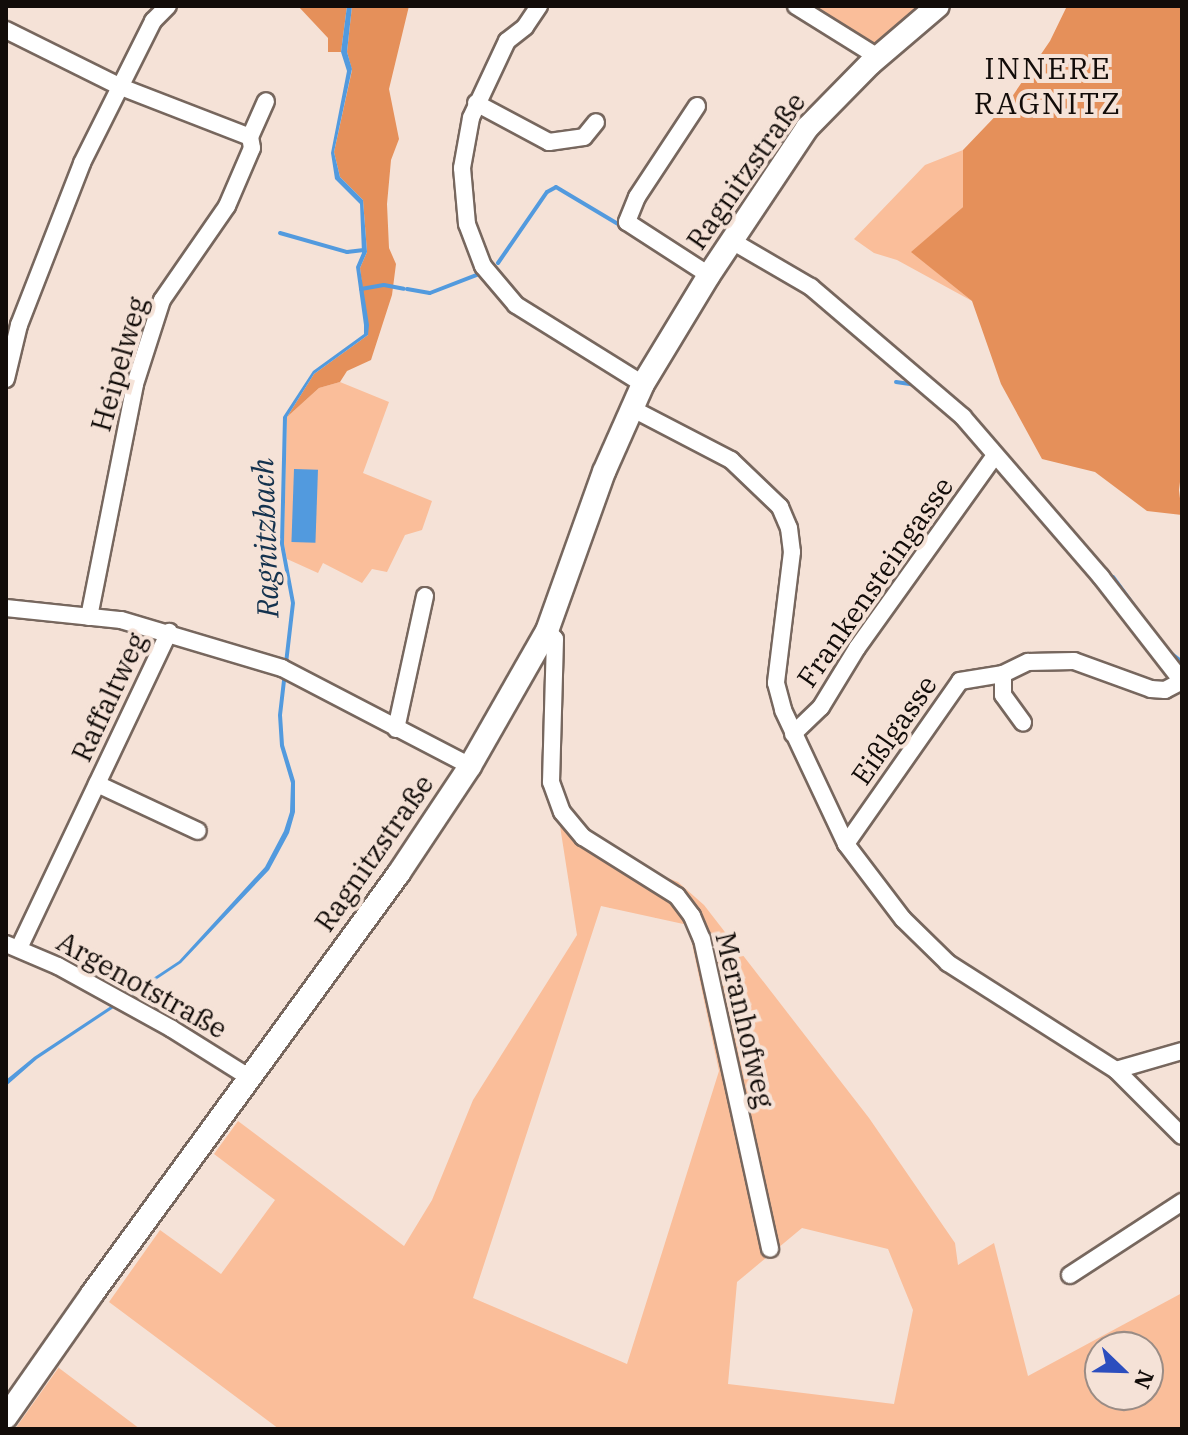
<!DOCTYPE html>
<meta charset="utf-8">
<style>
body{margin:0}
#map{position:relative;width:1188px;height:1435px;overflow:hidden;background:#f5e2d7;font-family:"IBM Plex Serif",serif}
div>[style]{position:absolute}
.green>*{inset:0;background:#fabe9a}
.forest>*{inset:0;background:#e5905a}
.water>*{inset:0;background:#529ade;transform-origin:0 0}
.stream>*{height:4px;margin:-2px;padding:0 2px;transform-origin:2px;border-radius:2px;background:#529ade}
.roads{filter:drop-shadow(2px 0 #77675e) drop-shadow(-2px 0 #77675e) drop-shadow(0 2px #77675e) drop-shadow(0 -2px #77675e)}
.street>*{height:16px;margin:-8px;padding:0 8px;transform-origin:8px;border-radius:8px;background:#fff}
.secondary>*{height:22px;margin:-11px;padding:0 11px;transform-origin:11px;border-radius:11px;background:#fff}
span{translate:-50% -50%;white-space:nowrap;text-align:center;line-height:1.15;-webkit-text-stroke:8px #f5e2d7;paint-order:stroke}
.street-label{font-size:28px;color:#120c09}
.neighbourhood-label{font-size:30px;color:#120c09;letter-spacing:2px}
.water-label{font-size:30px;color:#14324e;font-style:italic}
.frame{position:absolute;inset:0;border:8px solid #120c09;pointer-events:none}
.north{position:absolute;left:1084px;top:1331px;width:80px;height:80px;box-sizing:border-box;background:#f5e2d7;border:2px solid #9a8c85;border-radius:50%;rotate:113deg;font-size:22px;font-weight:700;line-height:32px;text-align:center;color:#120c09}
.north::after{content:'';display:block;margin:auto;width:28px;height:36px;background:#2c4ebe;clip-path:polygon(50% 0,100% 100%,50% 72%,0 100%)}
</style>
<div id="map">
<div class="green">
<i style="clip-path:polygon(812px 6px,921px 6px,875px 44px)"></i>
<i style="clip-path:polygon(963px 150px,963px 207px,912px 252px,972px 301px,897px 260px,874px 253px,854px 239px,925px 165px)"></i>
<i style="clip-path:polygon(340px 382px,389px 402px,363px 473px,432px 501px,422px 530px,405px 535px,387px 572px,372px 569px,362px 583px,323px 563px,318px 573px,287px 559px,284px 544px,287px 417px,319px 388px)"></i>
<i style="clip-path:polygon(evenodd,560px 826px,629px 863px,678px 882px,704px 905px,869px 1118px,955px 1243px,958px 1265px,994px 1243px,1028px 1376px,1182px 1293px,1182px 1429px,279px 1429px,109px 1302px,160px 1230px,221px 1274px,275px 1200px,214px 1154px,238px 1121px,404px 1246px,432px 1200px,473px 1100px,577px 935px,560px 826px,601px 906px,688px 925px,719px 1071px,627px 1364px,473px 1298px,601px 906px,560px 826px,802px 1228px,888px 1249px,913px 1310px,894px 1404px,728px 1384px,737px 1282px,802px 1228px,560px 826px,1100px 1347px,1148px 1347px,1148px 1395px,1100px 1395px,1100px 1347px)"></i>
<i style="clip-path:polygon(59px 1367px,59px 1368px,140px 1429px,15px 1429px)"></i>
</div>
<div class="forest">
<i style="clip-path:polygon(298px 6px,347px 6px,341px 52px,328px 52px,328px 38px)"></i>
<i style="clip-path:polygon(352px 6px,409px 6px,389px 89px,399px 139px,391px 160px,387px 204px,389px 248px,396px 264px,392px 295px,371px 360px,347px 371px,340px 382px,319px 388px,287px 417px,314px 374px,368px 335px,360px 268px,367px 252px,363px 200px,340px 177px,334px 152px,352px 70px,347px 52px)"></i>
<i style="clip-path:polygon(1067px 6px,1182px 6px,1182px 466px,1179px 490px,1182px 515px,1147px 511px,1095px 472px,1042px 459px,1001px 384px,972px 301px,911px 252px,963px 207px,963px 150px,1007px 104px,1050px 41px)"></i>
</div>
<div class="water">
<i style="clip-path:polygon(347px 6px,352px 6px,347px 52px,352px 69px,334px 152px,340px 177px,363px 200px,367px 252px,360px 268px,369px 325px,368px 335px,314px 374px,287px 417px,284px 544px,295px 603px,282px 715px,284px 745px,295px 781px,295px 812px,289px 833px,269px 870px,181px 963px,37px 1059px,6px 1086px,6px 1080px,34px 1057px,179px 961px,265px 867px,284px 831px,290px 812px,291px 783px,280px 746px,278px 715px,291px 603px,280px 544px,283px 417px,313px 371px,364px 334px,364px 325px,356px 267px,362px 253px,360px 204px,335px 179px,331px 153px,347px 71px,341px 52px)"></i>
<i style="left:294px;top:469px;width:24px;height:73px;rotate:2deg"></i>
</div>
<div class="stream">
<i style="left:280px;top:233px;width:70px;rotate:15.8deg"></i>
<i style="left:347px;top:252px;width:17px;rotate:-7deg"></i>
<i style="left:498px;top:263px;width:86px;rotate:-55.4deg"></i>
<i style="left:547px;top:192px;width:10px;rotate:-29deg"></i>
<i style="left:556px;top:187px;width:78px;rotate:30.8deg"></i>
<i style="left:361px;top:289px;width:23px;rotate:-10deg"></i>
<i style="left:384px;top:285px;width:20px;rotate:11deg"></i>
<i style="left:407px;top:289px;width:23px;rotate:10deg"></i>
<i style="left:430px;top:293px;width:53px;rotate:-21.2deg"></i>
<i style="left:896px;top:382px;width:21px;rotate:8deg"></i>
<i style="left:1113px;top:577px;width:64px;rotate:53.8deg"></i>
<i style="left:1168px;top:651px;width:18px;rotate:38deg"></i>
</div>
<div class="roads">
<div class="street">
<i style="left:539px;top:6px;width:25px;rotate:124deg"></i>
<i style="left:525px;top:27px;width:23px;rotate:142deg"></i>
<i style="left:507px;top:41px;width:85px;rotate:115.1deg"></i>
<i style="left:471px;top:118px;width:51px;rotate:100.2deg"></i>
<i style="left:462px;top:168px;width:56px;rotate:84.9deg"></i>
<i style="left:467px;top:224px;width:45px;rotate:69.1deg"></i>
<i style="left:483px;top:266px;width:51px;rotate:49.8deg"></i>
<i style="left:516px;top:305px;width:150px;rotate:31.9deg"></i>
<i style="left:796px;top:6px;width:97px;rotate:31.9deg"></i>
<i style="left:6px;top:30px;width:128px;rotate:26.4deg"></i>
<i style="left:121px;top:87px;width:138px;rotate:21.2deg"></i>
<i style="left:476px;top:103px;width:83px;rotate:28.1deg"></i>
<i style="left:549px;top:142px;width:35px;rotate:-8deg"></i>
<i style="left:584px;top:137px;width:19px;rotate:-51deg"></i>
<i style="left:697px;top:106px;width:109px;rotate:123.4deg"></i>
<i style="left:637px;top:197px;width:27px;rotate:112deg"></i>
<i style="left:627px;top:222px;width:98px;rotate:32.9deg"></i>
<i style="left:732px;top:241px;width:91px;rotate:30.2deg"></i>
<i style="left:811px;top:287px;width:200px;rotate:40.5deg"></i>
<i style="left:963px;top:417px;width:211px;rotate:49.2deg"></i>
<i style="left:1101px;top:577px;width:132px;rotate:52.1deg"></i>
<i style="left:6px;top:379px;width:56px;rotate:-76.5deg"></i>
<i style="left:19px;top:325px;width:174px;rotate:-68.7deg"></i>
<i style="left:82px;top:163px;width:159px;rotate:-63.4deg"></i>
<i style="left:153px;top:21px;width:21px;rotate:-45deg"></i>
<i style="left:631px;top:408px;width:113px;rotate:27.5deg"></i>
<i style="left:731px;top:460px;width:68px;rotate:43.8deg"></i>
<i style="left:780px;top:507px;width:23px;rotate:67deg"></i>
<i style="left:789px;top:528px;width:24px;rotate:83deg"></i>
<i style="left:792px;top:552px;width:132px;rotate:97deg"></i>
<i style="left:776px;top:683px;width:28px;rotate:75deg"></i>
<i style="left:783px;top:710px;width:148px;rotate:64.8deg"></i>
<i style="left:846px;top:844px;width:94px;rotate:52.8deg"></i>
<i style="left:903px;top:919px;width:63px;rotate:44.4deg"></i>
<i style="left:948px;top:963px;width:199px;rotate:32.5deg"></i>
<i style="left:1116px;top:1070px;width:93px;rotate:45deg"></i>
<i style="left:6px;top:608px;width:116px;rotate:6deg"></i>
<i style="left:121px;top:620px;width:168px;rotate:16.6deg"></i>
<i style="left:282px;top:668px;width:212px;rotate:27.5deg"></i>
<i style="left:89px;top:617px;width:237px;rotate:-78.8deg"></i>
<i style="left:135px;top:384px;width:88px;rotate:-72.2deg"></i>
<i style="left:162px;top:300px;width:114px;rotate:-55.3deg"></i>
<i style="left:227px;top:206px;width:63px;rotate:-66.7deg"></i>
<i style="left:252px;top:148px;width:11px;rotate:-100deg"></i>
<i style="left:250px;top:137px;width:39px;rotate:-66deg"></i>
<i style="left:547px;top:631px;width:11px;rotate:45deg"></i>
<i style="left:555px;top:639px;width:143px;rotate:91.6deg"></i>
<i style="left:551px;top:782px;width:32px;rotate:70deg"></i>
<i style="left:562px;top:812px;width:33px;rotate:50deg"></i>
<i style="left:583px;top:837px;width:111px;rotate:32.1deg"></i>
<i style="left:677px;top:896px;width:25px;rotate:53deg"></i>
<i style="left:692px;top:916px;width:25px;rotate:67deg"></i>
<i style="left:702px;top:939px;width:317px;rotate:77.6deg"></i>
<i style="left:1003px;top:674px;width:21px;rotate:90deg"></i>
<i style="left:1003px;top:695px;width:34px;rotate:54deg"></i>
<i style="left:396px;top:729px;width:136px;rotate:-77.7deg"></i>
<i style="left:793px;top:734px;width:39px;rotate:-44deg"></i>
<i style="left:821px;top:707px;width:69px;rotate:-58.6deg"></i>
<i style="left:857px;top:648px;width:237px;rotate:-54.4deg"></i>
<i style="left:97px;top:784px;width:111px;rotate:25deg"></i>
<i style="left:846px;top:844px;width:199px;rotate:-55deg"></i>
<i style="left:960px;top:681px;width:44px;rotate:-9.2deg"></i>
<i style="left:1003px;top:674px;width:28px;rotate:-26deg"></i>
<i style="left:1028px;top:662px;width:46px;rotate:-1.2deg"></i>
<i style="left:1074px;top:661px;width:82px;rotate:20deg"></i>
<i style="left:1151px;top:689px;width:14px;rotate:4deg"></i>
<i style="left:1165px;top:690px;width:19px;rotate:-28deg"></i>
<i style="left:6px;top:944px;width:56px;rotate:22.9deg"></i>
<i style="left:58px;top:966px;width:130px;rotate:28.9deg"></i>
<i style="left:172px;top:1029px;width:92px;rotate:32.1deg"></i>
<i style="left:19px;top:948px;width:350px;rotate:-64.6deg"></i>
<i style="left:1116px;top:1070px;width:69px;rotate:-16.1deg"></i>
<i style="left:1070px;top:1275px;width:134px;rotate:-33.1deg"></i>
</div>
<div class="secondary">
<i style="left:6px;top:1417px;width:150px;rotate:-55deg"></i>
<i style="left:92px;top:1294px;width:521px;rotate:-53.9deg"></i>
<i style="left:399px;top:873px;width:128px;rotate:-56.4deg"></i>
<i style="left:470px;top:766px;width:155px;rotate:-60.3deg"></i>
<i style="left:547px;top:631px;width:169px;rotate:-70.3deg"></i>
<i style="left:604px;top:472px;width:96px;rotate:-66.1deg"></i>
<i style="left:643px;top:384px;width:127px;rotate:-58.8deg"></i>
<i style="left:709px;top:275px;width:177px;rotate:-56.3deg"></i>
<i style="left:807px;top:128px;width:90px;rotate:-45.5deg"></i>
<i style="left:870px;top:64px;width:89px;rotate:-40.5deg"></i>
</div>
</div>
<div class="street-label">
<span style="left:746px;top:171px;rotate:-55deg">Ragnitzstraße</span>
<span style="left:119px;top:364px;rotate:-74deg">Heipelweg</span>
<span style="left:875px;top:582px;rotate:-55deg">Frankensteingasse</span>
<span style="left:109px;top:697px;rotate:-65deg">Raffaltweg</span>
<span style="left:894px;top:730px;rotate:-55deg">Eißlgasse</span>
<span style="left:374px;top:853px;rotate:-55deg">Ragnitzstraße</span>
<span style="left:142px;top:985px;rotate:29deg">Argenotstraße</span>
<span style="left:745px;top:1020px;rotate:77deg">Meranhofweg</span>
</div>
<div class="neighbourhood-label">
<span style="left:1048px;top:85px">INNERE<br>RAGNITZ</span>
</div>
<div class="water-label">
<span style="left:265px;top:538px;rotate:-92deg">Ragnitzbach</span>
</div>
<div class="frame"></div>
<div class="north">N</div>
</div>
